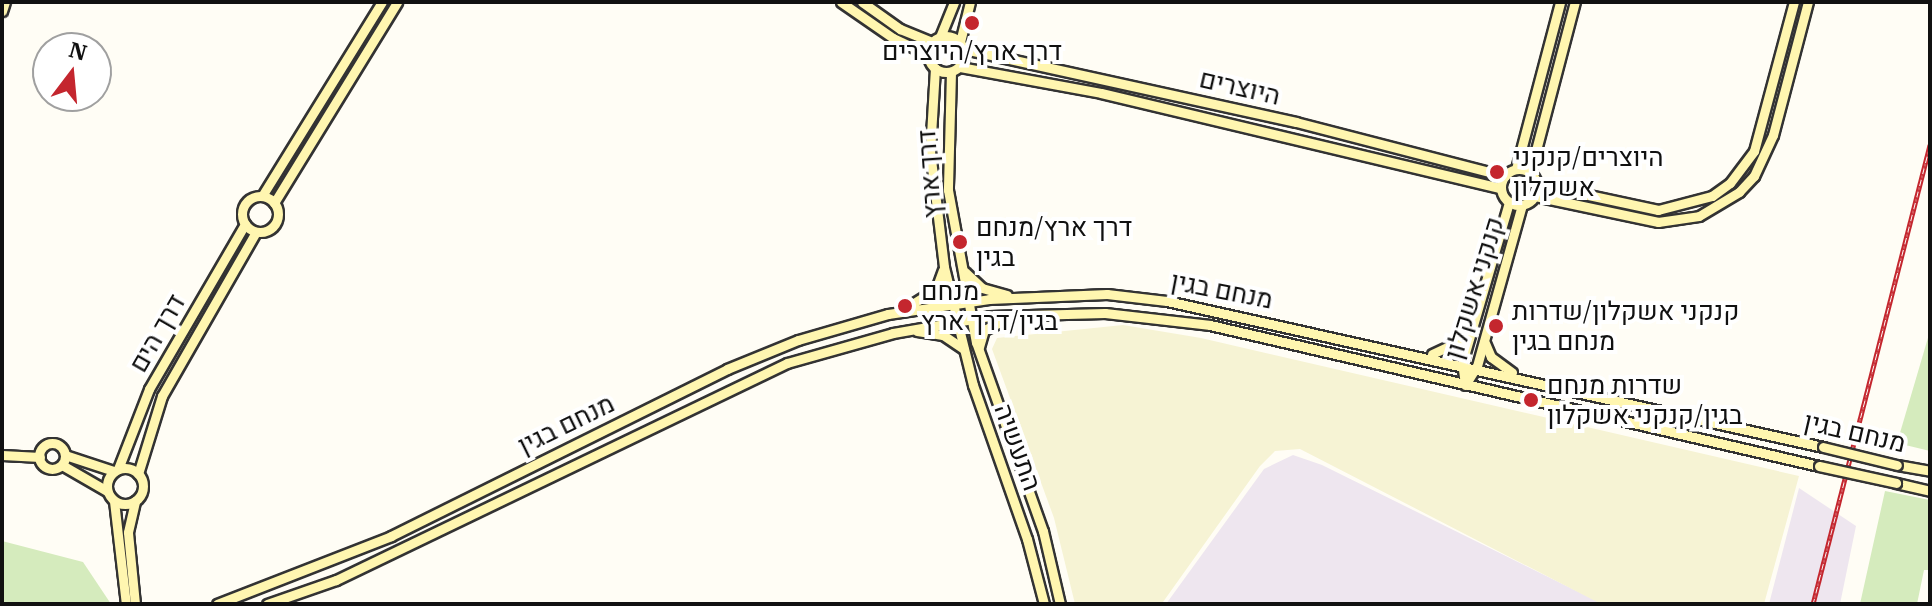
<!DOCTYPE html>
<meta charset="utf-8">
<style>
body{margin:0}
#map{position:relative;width:1932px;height:606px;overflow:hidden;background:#fffdf5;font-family:"IBM Plex Serif",Heebo,serif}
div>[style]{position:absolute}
.industrial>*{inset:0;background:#eee6ef}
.farmland>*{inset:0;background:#f6f3d4}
.green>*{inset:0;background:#d5ebbd}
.roads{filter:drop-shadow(2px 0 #333) drop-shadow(-2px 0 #333) drop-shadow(0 2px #333) drop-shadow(0 -2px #333)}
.secondary>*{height:9px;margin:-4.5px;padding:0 4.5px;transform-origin:4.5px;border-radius:4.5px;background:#fff6b0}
.secondary>.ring{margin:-4.5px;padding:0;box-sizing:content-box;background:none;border:9px solid #fff6b0;border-radius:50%}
.rail>*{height:5px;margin-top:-2.5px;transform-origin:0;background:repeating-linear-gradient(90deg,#fff 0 6px,#c4262e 0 12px);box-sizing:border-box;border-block:2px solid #c4262e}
.bridges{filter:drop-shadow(2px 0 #333) drop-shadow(-2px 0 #333) drop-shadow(0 2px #333) drop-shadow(0 -2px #333)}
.secondary-bridge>*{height:9px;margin:-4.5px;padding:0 4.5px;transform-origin:4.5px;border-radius:4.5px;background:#fff6b0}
.dots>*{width:22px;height:22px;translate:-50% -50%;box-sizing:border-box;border:4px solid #fff;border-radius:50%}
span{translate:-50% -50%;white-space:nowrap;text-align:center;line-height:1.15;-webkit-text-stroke:8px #fff;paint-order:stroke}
.poi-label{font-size:26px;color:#111}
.left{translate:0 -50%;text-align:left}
.street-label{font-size:26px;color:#111}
.frame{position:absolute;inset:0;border:4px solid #111;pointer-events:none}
.north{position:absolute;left:32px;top:32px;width:80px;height:80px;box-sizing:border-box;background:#fff;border:2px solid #a0a0a0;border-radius:50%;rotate:16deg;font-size:22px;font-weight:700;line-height:32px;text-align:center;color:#111}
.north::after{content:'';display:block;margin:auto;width:28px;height:36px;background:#c4262e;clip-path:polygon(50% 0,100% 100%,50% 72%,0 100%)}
</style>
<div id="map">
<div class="industrial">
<i style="clip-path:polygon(1293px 455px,1322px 465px,1603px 604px,1166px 604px,1264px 469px)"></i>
<i style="clip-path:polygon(1799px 488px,1856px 526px,1840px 604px,1769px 604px)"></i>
</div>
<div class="farmland">
<i style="clip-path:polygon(1123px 325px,1201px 338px,1799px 476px,1764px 604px,1601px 604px,1300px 449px,1275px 451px,1260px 466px,1163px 602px,1075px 604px,1054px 518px,992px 349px,997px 338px)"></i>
</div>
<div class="green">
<i style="clip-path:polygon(1930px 331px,1930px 451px,1897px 443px)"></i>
<i style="clip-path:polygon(1885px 491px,1930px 500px,1930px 570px,1924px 570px,1917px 604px,1860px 604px)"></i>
<i style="clip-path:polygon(2px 541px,83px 562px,111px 604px,2px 604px)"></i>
</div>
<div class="roads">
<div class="secondary">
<i style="left:841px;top:2px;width:63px;rotate:34.7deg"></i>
<i style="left:893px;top:38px;width:38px;rotate:25deg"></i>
<i style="left:862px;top:2px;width:47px;rotate:35.4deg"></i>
<i style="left:900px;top:29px;width:35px;rotate:22deg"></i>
<i style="left:2px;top:11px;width:9px;rotate:-72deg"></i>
<i class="ring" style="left:928px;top:36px;width:27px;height:27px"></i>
<i style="left:940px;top:37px;width:38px;rotate:-68deg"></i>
<i style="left:960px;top:42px;width:41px;rotate:-76deg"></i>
<i style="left:964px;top:49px;width:340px;rotate:12.4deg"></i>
<i style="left:1296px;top:122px;width:216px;rotate:14.5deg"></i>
<i style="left:960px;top:67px;width:143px;rotate:10.4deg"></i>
<i style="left:1101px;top:93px;width:411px;rotate:13.4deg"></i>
<i style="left:935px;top:68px;width:83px;rotate:93.4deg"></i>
<i style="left:930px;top:151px;width:117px;rotate:83.1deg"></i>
<i style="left:944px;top:267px;width:122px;rotate:76.2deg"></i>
<i style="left:973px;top:385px;width:163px;rotate:70.7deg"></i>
<i style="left:1027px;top:539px;width:67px;rotate:75.3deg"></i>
<i style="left:951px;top:72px;width:118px;rotate:91.5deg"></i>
<i style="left:948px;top:190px;width:155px;rotate:79.6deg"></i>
<i style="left:976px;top:342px;width:201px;rotate:70.5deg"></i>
<i style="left:1043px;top:531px;width:75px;rotate:76.9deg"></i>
<i class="ring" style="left:1501px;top:169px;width:27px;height:27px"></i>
<i style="left:1516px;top:169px;width:173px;rotate:-75.2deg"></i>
<i style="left:1530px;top:173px;width:177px;rotate:-75.3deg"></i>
<i style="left:1537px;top:184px;width:124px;rotate:12.1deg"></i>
<i style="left:1658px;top:210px;width:56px;rotate:-14.5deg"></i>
<i style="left:1712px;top:196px;width:22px;rotate:-36deg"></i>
<i style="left:1730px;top:183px;width:40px;rotate:-53deg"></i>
<i style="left:1754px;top:151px;width:154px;rotate:-75deg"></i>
<i style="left:262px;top:196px;width:228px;rotate:-58.3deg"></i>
<i style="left:1535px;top:196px;width:126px;rotate:11.9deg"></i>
<i style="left:1658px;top:222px;width:41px;rotate:-8.3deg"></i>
<i style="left:1699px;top:216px;width:47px;rotate:-31deg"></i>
<i style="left:1739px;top:192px;width:22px;rotate:-47deg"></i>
<i style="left:1754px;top:176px;width:45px;rotate:-65.1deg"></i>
<i style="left:1773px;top:135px;width:138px;rotate:-75.3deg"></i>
<i class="ring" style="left:242px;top:196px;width:27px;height:27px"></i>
<i style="left:274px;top:203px;width:236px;rotate:-58.5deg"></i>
<i style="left:965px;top:272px;width:23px;rotate:43deg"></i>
<i style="left:982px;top:288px;width:26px;rotate:16deg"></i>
<i style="left:909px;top:306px;width:32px;rotate:-32deg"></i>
<i style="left:936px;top:289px;width:20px;rotate:-70deg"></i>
<i style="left:917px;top:331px;width:26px;rotate:9deg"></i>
<i style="left:943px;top:335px;width:25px;rotate:34deg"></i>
<i style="left:1485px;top:343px;width:15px;rotate:67deg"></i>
<i style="left:1491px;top:357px;width:26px;rotate:36deg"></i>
<i style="left:979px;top:347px;width:18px;rotate:-74deg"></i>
<i style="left:984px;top:330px;width:28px;rotate:-26deg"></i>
<i style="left:1432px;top:354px;width:40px;rotate:-25deg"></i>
<i style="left:1465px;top:384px;width:21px;rotate:-98deg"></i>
<i style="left:1462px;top:363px;width:168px;rotate:-73.7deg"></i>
<i style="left:1465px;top:385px;width:22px;rotate:-58deg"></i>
<i style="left:1477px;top:366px;width:167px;rotate:-74.4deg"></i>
<i class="ring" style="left:39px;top:443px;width:17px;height:17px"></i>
<i style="left:2px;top:455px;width:38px;rotate:3deg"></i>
<i style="left:65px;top:455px;width:52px;rotate:18.1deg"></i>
<i style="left:62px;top:465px;width:52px;rotate:30deg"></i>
<i style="left:1897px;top:465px;width:34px;rotate:10deg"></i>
<i class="ring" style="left:107px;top:468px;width:27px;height:27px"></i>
<i style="left:118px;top:469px;width:86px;rotate:-68.8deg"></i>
<i style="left:149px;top:389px;width:191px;rotate:-59.8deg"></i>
<i style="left:138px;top:474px;width:82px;rotate:-72.9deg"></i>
<i style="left:162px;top:396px;width:189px;rotate:-60.2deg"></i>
<i style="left:1896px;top:483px;width:35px;rotate:13deg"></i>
<i style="left:114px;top:501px;width:104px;rotate:83.4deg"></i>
<i style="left:135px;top:604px;width:72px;rotate:-95.6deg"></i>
<i style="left:128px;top:532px;width:32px;rotate:-77deg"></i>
<i style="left:217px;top:604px;width:187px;rotate:-21.3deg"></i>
<i style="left:391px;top:536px;width:375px;rotate:-26.4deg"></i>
<i style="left:727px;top:369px;width:77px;rotate:-22.2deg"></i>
<i style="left:798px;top:340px;width:94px;rotate:-16.1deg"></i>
<i style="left:888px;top:314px;width:102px;rotate:-8.4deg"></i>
<i style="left:989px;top:299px;width:118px;rotate:-2.4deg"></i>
<i style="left:1107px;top:294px;width:60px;rotate:6.7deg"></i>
<i style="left:1167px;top:301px;width:672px;rotate:12.55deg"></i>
<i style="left:267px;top:604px;width:73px;rotate:-19.2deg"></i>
<i style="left:336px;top:580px;width:500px;rotate:-25.69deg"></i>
<i style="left:787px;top:363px;width:110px;rotate:-15.8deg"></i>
<i style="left:893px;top:333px;width:98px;rotate:-9.9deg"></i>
<i style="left:990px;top:316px;width:115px;rotate:-1.5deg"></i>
<i style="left:1105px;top:313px;width:106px;rotate:6.5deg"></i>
<i style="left:1210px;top:325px;width:625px;rotate:13.04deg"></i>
</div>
</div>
<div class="rail">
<i style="left:1813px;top:604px;width:474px;rotate:-75.7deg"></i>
</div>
<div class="bridges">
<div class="secondary-bridge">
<i style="left:1823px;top:447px;width:76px;rotate:13.7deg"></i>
<i style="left:1819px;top:466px;width:79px;rotate:12.4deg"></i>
</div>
</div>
<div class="dots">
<i style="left:972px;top:23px;background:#c4262e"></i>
<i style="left:1497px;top:172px;background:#c4262e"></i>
<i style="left:960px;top:242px;background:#c4262e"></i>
<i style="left:905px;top:306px;background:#c4262e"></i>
<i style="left:1496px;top:326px;background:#c4262e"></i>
<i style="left:1531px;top:400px;background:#c4262e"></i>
</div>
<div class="poi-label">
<span style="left:972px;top:51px">דרך ארץ/היוצרים</span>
<span class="left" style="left:1513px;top:172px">היוצרים/קנקני<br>אשקלון</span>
<span class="left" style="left:976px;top:242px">דרך ארץ/מנחם<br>בגין</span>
<span class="left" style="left:921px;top:306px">מנחם<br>בגין/דרך ארץ</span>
<span class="left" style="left:1512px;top:326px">קנקני אשקלון/שדרות<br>מנחם בגין</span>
<span class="left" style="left:1547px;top:400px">שדרות מנחם<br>בגין/קנקני אשקלון</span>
</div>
<div class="street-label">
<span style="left:1240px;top:87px;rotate:13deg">היוצרים</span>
<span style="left:929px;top:174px;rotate:-94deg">דרך ארץ</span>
<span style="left:1474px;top:288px;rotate:-73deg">קנקני אשקלון</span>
<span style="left:1222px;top:290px;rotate:11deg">מנחם בגין</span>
<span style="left:157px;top:333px;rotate:-60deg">דרך הים</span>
<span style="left:566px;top:424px;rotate:-26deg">מנחם בגין</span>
<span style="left:1855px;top:432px;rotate:13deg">מנחם בגין</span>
<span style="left:1018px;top:447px;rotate:70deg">התעשיה</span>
</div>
<div class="frame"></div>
<div class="north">N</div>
</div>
